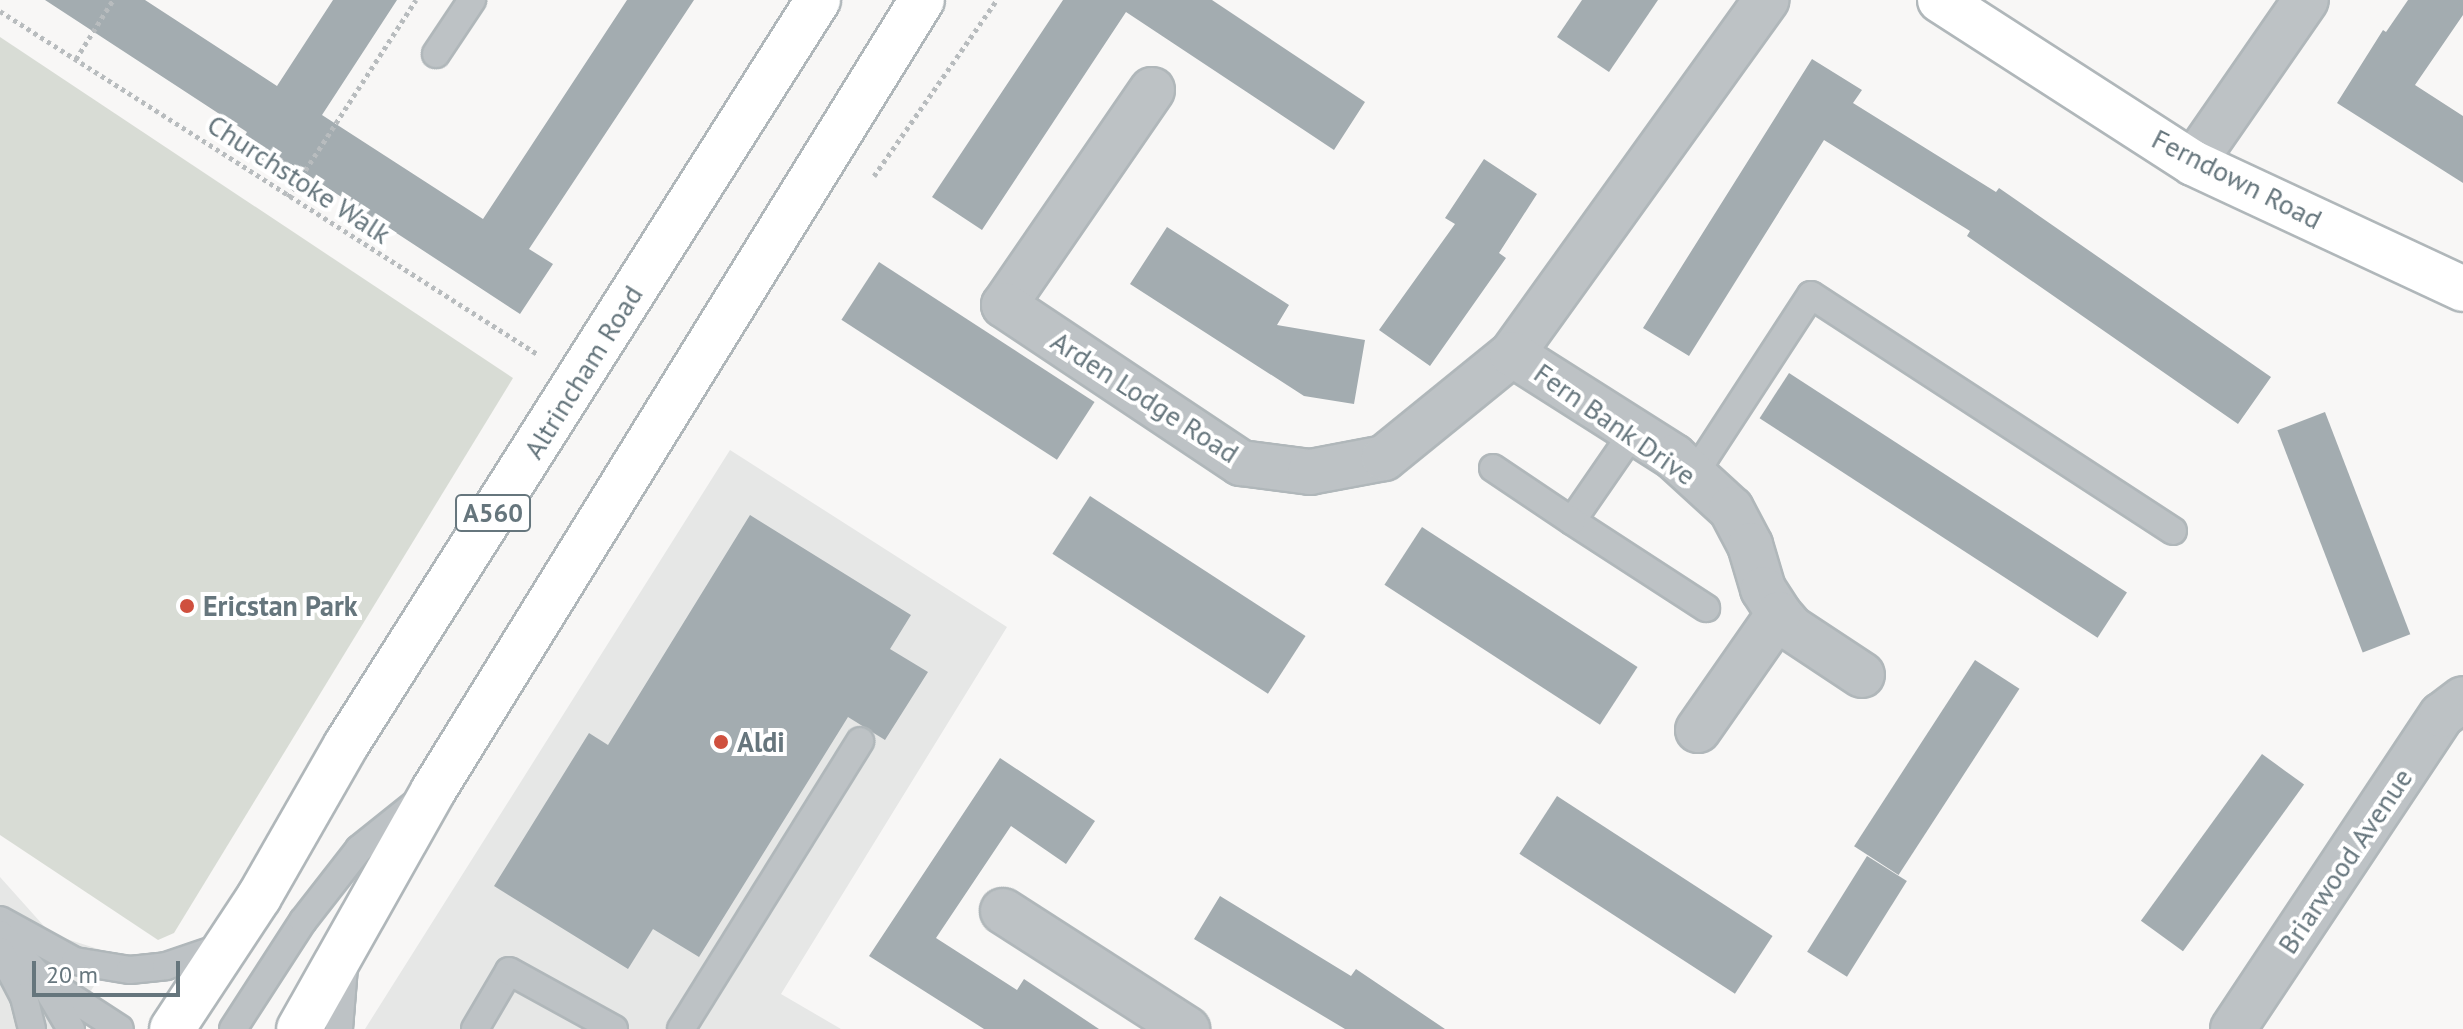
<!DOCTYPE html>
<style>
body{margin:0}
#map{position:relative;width:2463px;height:1029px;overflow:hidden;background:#f8f7f6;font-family:"PT Sans",sans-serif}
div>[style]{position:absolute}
.built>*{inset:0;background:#e6e7e6}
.green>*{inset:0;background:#d8dcd5}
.building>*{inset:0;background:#a3acb0;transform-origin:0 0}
.path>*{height:5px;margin-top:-2.5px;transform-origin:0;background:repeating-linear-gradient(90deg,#b8bcbe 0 4px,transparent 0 8px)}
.roads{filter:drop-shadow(2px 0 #b0b7ba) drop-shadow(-2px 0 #b0b7ba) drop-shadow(0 2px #b0b7ba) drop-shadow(0 -2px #b0b7ba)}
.lane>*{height:26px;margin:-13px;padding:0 13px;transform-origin:13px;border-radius:13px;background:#bdc2c5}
.street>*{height:44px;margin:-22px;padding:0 22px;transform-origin:22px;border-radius:22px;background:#bdc2c5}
.secondary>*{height:44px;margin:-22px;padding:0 22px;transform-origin:22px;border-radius:22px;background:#fff}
.highway>*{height:44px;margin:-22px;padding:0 22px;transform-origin:22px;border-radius:22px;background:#fff}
.dots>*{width:22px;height:22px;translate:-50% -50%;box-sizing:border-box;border:4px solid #fff;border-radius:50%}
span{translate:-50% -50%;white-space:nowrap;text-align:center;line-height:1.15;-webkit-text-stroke:8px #fff;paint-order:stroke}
.shield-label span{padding:2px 6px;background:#fff;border:2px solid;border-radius:6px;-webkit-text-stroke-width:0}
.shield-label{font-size:26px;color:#66767d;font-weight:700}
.street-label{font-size:28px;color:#66767d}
.poi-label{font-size:28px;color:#66767d;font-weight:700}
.left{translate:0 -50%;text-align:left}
.scale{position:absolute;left:32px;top:961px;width:148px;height:36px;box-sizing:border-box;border:4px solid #66767d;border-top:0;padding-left:10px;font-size:24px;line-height:28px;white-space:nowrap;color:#66767d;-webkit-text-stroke:6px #fff;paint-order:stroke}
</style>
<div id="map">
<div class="built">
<i style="clip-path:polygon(730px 450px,1007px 627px,781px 994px,841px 1029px,365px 1029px)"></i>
<i style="clip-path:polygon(0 877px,51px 934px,114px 954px,67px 1029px,0 1029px)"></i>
</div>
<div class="green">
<i style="clip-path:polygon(0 37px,513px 378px,174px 933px,158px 940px,0 835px)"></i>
</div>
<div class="building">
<i style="clip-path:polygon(45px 0,145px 0,277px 86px,333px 0,397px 0,322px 115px,483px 219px,627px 0,694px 0,529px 249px,553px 264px,520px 314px,291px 164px,283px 177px,237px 148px,247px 132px)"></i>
<i style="clip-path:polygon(1063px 0,1212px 0,1365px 102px,1334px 150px,1126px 12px,982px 230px,932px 197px)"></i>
<i style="clip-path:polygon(1582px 0,1658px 0,1609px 72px,1557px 37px)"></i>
<i style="clip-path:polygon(2408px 0,2463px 0,2463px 15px,2415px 85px,2463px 116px,2463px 183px,2337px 103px,2383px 30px,2386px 32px)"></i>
<i style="clip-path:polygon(1812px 59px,1862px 90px,1853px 103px,1996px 192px,1999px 188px,2271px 377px,2238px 424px,1967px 236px,1970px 231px,1824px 140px,1689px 356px,1643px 328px)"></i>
<i style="clip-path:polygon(1484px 159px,1537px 194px,1499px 253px,1506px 258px,1430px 366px,1379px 330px,1455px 224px,1445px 218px)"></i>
<i style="clip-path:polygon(1167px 227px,1289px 305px,1277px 325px,1365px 340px,1354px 404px,1304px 396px,1130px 284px)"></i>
<i style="left:879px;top:262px;width:257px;height:69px;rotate:33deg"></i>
<i style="left:1789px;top:373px;width:403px;height:54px;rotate:33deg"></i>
<i style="left:2325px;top:412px;width:238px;height:51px;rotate:69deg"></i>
<i style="left:1090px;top:496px;width:257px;height:69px;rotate:33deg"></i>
<i style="clip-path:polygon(750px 515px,911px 615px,890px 649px,928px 672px,885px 740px,848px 717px,699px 957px,653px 929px,628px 969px,494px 886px,589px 733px,608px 745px)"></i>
<i style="left:1422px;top:527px;width:257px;height:69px;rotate:33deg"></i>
<i style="left:1975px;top:660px;width:53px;height:222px;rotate:33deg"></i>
<i style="left:2262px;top:754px;width:52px;height:206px;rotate:36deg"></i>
<i style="clip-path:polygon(1000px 758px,1095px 821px,1066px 864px,1011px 826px,936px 938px,1017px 990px,1024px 979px,1099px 1029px,984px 1029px,869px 956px)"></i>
<i style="left:1557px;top:796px;width:257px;height:69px;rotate:33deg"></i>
<i style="left:1867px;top:856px;width:47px;height:113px;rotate:32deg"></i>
<i style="clip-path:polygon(1220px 896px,1351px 976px,1356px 969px,1445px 1029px,1345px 1029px,1194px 939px)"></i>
</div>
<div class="path">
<i style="left:0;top:11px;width:639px;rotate:32.55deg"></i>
<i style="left:76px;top:59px;width:70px;rotate:-57.9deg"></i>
<i style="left:874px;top:176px;width:215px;rotate:-55.1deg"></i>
<i style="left:288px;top:197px;width:235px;rotate:-57deg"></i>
</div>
<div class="roads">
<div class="lane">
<i style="left:436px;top:54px;width:65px;rotate:-56.3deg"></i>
<i style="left:1634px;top:431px;width:109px;rotate:124.6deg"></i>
<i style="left:1572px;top:521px;width:160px;rotate:33deg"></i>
<i style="left:1493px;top:468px;width:95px;rotate:33.9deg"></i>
<i style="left:1696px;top:478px;width:24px;rotate:-66deg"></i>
<i style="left:1706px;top:456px;width:192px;rotate:-56.9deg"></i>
<i style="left:1811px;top:295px;width:432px;rotate:33.1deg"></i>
<i style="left:0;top:920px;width:85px;rotate:28.7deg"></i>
<i style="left:75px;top:961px;width:56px;rotate:9.3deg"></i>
<i style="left:130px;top:970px;width:36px;rotate:-6deg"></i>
<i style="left:166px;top:966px;width:62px;rotate:-18.7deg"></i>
<i style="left:0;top:934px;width:59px;rotate:47.1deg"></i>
<i style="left:40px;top:977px;width:95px;rotate:33deg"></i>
<i style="left:0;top:951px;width:52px;rotate:62.4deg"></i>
<i style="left:24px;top:997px;width:33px;rotate:76deg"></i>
<i style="left:42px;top:980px;width:57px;rotate:59.4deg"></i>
<i style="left:233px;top:1029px;width:129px;rotate:-57.1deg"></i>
<i style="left:303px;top:921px;width:91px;rotate:-52.1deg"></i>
<i style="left:359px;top:849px;width:70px;rotate:-38.7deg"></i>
<i style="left:339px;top:1029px;width:62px;rotate:-85.4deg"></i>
<i style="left:475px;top:1029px;width:67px;rotate:-59.6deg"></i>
<i style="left:509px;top:971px;width:120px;rotate:28.9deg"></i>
<i style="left:681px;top:1029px;width:339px;rotate:-58.1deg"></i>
</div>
<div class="street">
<i style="left:1152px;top:90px;width:261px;rotate:124.5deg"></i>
<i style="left:1004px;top:305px;width:285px;rotate:33.7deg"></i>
<i style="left:1241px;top:463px;width:70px;rotate:7.4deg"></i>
<i style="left:1310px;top:472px;width:75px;rotate:-10.7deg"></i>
<i style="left:1384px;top:458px;width:165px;rotate:-39.1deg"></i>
<i style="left:1512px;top:354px;width:436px;rotate:-54.3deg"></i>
<i style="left:2193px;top:163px;width:198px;rotate:-55.3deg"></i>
<i style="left:1512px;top:354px;width:192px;rotate:32.4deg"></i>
<i style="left:1674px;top:457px;width:77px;rotate:42.4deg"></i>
<i style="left:1731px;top:509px;width:41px;rotate:62.2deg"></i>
<i style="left:1750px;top:545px;width:46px;rotate:73.5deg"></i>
<i style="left:1763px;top:589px;width:30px;rotate:57deg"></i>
<i style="left:1779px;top:614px;width:18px;rotate:49deg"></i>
<i style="left:1791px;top:628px;width:85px;rotate:33.5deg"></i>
<i style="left:1698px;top:730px;width:141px;rotate:-55.1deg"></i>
<i style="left:1003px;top:911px;width:219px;rotate:32.7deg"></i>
<i style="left:2233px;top:1029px;width:377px;rotate:-56.4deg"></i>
<i style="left:2442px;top:715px;width:26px;rotate:-37deg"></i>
</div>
<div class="secondary">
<i style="left:1940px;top:0;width:301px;rotate:32.8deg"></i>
<i style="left:2193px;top:163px;width:298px;rotate:25deg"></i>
</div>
<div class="highway">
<i style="left:172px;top:1029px;width:158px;rotate:-56.6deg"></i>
<i style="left:259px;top:897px;width:175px;rotate:-60.2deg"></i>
<i style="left:346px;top:745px;width:882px;rotate:-57.64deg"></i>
<i style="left:299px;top:1029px;width:273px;rotate:-60.6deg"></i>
<i style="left:433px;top:791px;width:930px;rotate:-58.28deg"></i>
</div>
</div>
<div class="dots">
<i style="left:187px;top:606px;background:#cf503e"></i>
<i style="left:721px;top:742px;background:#cf503e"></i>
</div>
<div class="shield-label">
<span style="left:493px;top:513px">A560</span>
</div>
<div class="street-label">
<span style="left:299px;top:179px;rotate:33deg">Churchstoke Walk</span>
<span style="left:2237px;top:179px;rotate:27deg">Ferndown Road</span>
<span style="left:583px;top:372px;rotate:-58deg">Altrincham Road</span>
<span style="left:1145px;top:397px;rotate:33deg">Arden Lodge Road</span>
<span style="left:1615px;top:424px;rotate:35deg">Fern Bank Drive</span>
<span style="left:2345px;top:861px;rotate:-56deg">Briarwood Avenue</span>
</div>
<div class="poi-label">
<span class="left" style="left:203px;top:606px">Ericstan Park</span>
<span class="left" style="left:737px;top:742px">Aldi</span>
</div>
<div class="scale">20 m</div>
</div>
